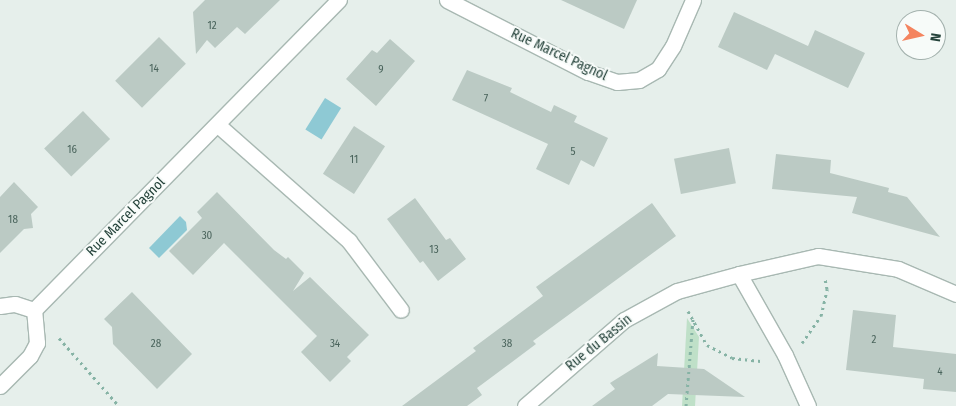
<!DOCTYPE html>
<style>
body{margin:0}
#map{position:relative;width:956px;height:406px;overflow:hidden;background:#e6efeb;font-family:"Fira Sans Condensed",sans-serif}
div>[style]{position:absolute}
.green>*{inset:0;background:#bfe0c8}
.water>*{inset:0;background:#8ec9d4;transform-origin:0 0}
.building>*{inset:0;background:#bbcac4;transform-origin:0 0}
.path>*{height:3px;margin-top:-1.5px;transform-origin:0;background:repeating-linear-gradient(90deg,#86b3a5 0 2.5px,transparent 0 6.5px)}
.roads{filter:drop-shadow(1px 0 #a8b8b2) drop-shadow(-1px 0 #a8b8b2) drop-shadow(0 1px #a8b8b2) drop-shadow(0 -1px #a8b8b2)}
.minor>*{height:15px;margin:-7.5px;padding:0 7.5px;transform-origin:7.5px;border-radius:7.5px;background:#fff}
span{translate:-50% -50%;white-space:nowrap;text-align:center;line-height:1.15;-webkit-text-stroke:4px #f7fbf9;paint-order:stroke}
.number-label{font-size:11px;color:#4a645c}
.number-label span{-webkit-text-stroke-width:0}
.street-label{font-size:14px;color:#24423a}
.north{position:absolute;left:896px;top:10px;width:50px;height:50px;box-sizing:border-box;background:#f7fbf9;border:1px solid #a3b1ad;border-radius:50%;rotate:99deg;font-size:14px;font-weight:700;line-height:20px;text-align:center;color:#24423a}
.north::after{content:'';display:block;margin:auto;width:18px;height:22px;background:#f4845f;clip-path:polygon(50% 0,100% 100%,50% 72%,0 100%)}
</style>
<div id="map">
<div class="green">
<i style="clip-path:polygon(687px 318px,699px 337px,695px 406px,682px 406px)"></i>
</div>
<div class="water">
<i style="left:325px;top:98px;width:19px;height:37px;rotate:32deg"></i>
<i style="clip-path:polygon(180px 216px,186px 222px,187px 230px,159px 258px,149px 248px)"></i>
</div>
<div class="building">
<i style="clip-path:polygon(205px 0,280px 0,245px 34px,237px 27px,215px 48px,207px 40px,196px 54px,193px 12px)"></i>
<i style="clip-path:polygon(561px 0,637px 0,624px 29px)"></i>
<i style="clip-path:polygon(734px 12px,808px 46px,815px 30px,865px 53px,848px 88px,775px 54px,767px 70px,718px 47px)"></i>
<i style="left:159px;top:37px;width:38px;height:62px;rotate:45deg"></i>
<i style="clip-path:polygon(390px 39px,415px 61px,376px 106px,346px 79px,372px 50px,377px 53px)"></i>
<i style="clip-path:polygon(467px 70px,512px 88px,510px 92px,551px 112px,554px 105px,577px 116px,574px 122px,608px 138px,594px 167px,581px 160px,569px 185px,536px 169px,548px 144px,452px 100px)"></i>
<i style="left:83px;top:111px;width:39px;height:54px;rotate:46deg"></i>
<i style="left:354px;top:126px;width:37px;height:57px;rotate:33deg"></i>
<i style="left:729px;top:148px;width:36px;height:56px;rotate:79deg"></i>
<i style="clip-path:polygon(776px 154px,831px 160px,830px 173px,889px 188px,888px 192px,907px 197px,940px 237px,852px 213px,857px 197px,772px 189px)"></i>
<i style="clip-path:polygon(14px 182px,38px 207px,31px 214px,33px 228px,24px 229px,0 253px,0 197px)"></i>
<i style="clip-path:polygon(217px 192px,274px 250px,286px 259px,288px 257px,304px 273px,293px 291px,310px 277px,369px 335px,347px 357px,351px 361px,330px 382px,301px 352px,317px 336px,224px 243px,193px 275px,169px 251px,202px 218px,197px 212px)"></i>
<i style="clip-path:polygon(415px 198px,446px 240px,450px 238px,466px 259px,438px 281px,423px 261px,420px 263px,387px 219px)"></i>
<i style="clip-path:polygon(652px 203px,676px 236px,533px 341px,536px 344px,477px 388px,482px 395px,467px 406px,402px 406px,476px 351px,473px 348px,543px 296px,536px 287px)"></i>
<i style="clip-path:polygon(132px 292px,192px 354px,157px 389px,113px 344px,112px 327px,104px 319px)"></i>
<i style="clip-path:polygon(853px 310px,896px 315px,893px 347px,956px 354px,956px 392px,923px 389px,924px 379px,846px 370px)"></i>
<i style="clip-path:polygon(658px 353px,657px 366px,704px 369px,745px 397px,668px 394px,652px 406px,592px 406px,615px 389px,610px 383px)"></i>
</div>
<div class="path">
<i style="left:688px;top:311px;width:39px;rotate:61deg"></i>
<i style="left:707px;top:345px;width:28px;rotate:27deg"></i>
<i style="left:732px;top:358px;width:31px;rotate:6deg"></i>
<i style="left:59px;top:338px;width:91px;rotate:48.6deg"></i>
<i style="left:802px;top:343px;width:33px;rotate:-55deg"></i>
<i style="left:821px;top:316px;width:28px;rotate:-77deg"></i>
<i style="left:827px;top:289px;width:10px;rotate:-101deg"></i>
<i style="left:686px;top:406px;width:87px;rotate:-85.4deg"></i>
</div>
<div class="roads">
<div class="minor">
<i style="left:447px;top:0;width:158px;rotate:27.1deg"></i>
<i style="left:588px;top:72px;width:31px;rotate:19deg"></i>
<i style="left:617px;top:82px;width:22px;rotate:-5deg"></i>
<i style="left:639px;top:80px;width:22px;rotate:-30deg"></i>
<i style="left:658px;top:69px;width:27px;rotate:-57deg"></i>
<i style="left:673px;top:46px;width:50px;rotate:-66.5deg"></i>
<i style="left:218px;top:125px;width:175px;rotate:41.5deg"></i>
<i style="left:349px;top:241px;width:86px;rotate:53deg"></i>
<i style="left:739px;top:274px;width:81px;rotate:-12.8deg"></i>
<i style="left:818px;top:256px;width:81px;rotate:9.2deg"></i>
<i style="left:898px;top:269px;width:63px;rotate:23.3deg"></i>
<i style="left:0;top:306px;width:15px;rotate:-8deg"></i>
<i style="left:15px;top:304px;width:20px;rotate:18deg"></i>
<i style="left:34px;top:310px;width:435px;rotate:-45.5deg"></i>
<i style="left:0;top:386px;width:42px;rotate:-45deg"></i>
<i style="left:30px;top:356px;width:15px;rotate:-62deg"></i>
<i style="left:37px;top:343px;width:33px;rotate:-95deg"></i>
<i style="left:525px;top:406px;width:131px;rotate:-41deg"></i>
<i style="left:624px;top:320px;width:60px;rotate:-28.7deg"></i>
<i style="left:677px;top:291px;width:64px;rotate:-15.3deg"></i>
<i style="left:739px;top:274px;width:93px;rotate:60.4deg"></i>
<i style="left:785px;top:355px;width:56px;rotate:65.7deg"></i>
</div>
</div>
<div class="number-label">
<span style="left:212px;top:26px">12</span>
<span style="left:154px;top:69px">14</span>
<span style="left:381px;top:70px">9</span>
<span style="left:486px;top:99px">7</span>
<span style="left:72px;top:150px">16</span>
<span style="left:573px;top:152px">5</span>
<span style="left:354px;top:160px">11</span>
<span style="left:13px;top:220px">18</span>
<span style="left:207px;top:236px">30</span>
<span style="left:434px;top:250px">13</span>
<span style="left:874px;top:340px">2</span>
<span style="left:156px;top:344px">28</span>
<span style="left:335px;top:344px">34</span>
<span style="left:507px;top:344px">38</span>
<span style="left:940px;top:372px">4</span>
</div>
<div class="street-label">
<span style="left:559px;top:55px;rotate:25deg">Rue Marcel Pagnol</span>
<span style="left:126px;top:217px;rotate:-45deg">Rue Marcel Pagnol</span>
<span style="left:599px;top:343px;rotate:-39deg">Rue du Bassin</span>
</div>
<div class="north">N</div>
</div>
